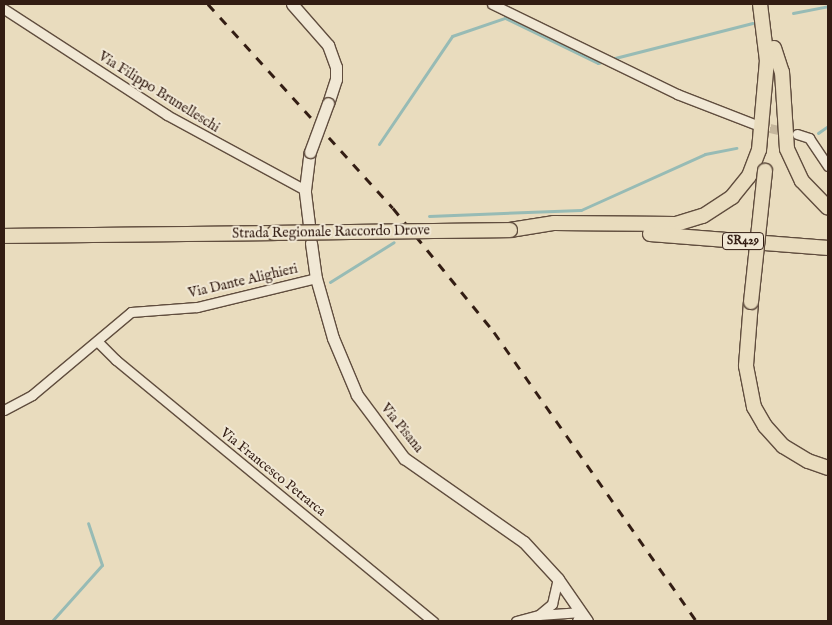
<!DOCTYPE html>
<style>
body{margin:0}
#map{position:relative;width:832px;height:625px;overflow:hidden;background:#e9dcbe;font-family:"IM FELL English",serif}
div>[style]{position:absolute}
.stream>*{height:3px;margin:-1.5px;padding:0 1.5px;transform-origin:1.5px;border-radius:1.5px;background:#97bbb5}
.minor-tunnel>*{height:9px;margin-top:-4.5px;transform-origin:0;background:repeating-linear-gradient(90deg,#c5b69c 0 9px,transparent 0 13.5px)}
.roads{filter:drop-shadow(1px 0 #604d3e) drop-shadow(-1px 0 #604d3e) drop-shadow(0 1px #604d3e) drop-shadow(0 -1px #604d3e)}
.minor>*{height:9px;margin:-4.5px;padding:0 4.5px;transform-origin:4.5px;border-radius:4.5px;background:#f1e8d5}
.tertiary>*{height:11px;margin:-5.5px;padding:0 5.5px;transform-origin:5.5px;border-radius:5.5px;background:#f1e8d5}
.primary>*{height:14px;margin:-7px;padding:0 7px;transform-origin:7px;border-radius:7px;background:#e9dcbe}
.rail>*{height:3px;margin-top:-1.5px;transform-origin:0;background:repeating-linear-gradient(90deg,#331d13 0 9px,transparent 0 18px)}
.bridges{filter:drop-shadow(1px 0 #604d3e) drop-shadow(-1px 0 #604d3e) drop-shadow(0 1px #604d3e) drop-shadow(0 -1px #604d3e)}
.tertiary-bridge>*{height:11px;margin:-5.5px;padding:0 5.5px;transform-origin:5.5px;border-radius:5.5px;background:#f1e8d5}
.primary-bridge>*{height:14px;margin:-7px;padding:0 7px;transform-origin:7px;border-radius:7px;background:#e9dcbe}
span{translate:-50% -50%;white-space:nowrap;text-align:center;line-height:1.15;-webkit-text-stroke:4px #f1e8d5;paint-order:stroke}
.shield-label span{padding:1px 4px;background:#f1e8d5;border:1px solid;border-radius:4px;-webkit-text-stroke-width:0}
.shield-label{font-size:12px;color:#331d13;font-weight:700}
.street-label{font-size:14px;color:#331d13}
.frame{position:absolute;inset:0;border:5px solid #331d13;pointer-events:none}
</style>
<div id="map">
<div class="stream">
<i style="left:793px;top:13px;width:36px;rotate:-11deg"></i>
<i style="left:611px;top:59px;width:146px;rotate:-14.3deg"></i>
<i style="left:818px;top:133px;width:12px;rotate:-35deg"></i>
<i style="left:379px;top:144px;width:130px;rotate:-55.9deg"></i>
<i style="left:452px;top:36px;width:56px;rotate:-18.8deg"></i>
<i style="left:505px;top:18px;width:103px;rotate:25.8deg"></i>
<i style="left:598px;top:63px;width:7px;rotate:-16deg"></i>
<i style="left:429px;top:216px;width:152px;rotate:-2.3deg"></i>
<i style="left:581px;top:210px;width:136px;rotate:-24.3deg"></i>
<i style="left:705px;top:154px;width:32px;rotate:-11deg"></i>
<i style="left:330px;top:282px;width:75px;rotate:-32deg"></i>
<i style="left:52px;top:621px;width:75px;rotate:-48.2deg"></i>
<i style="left:102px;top:565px;width:44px;rotate:-108.4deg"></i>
</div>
<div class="minor-tunnel">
<i style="left:757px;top:125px;width:35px;rotate:13deg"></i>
</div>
<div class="roads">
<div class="minor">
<i style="left:492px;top:4px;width:206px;rotate:25.9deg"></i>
<i style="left:677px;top:94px;width:86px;rotate:21.2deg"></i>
<i style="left:4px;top:9px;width:194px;rotate:33deg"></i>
<i style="left:167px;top:115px;width:157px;rotate:28.5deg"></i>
<i style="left:797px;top:134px;width:13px;rotate:18deg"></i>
<i style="left:809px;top:138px;width:34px;rotate:56deg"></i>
<i style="left:97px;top:341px;width:27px;rotate:45deg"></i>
<i style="left:116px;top:360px;width:411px;rotate:39.5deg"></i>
<i style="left:4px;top:410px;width:32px;rotate:-28deg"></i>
<i style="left:32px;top:395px;width:129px;rotate:-40deg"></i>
<i style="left:131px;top:312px;width:66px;rotate:-4.3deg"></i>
<i style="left:197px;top:307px;width:122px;rotate:-13.7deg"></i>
<i style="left:540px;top:614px;width:16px;rotate:-40deg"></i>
<i style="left:552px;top:604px;width:26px;rotate:-77deg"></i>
<i style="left:516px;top:621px;width:24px;rotate:-15deg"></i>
<i style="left:539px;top:615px;width:42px;rotate:-4.1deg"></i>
<i style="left:581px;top:612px;width:10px;rotate:114deg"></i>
</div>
<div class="tertiary">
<i style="left:292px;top:4px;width:55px;rotate:48.7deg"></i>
<i style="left:328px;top:45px;width:23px;rotate:70deg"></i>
<i style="left:336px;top:67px;width:12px;rotate:90deg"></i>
<i style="left:336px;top:79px;width:25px;rotate:108deg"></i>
<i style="left:309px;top:225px;width:35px;rotate:-97deg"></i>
<i style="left:305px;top:190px;width:38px;rotate:-83deg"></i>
<i style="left:311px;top:243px;width:35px;rotate:82deg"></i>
<i style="left:316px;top:278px;width:62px;rotate:74.2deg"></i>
<i style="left:333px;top:338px;width:62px;rotate:67.2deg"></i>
<i style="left:357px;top:395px;width:79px;rotate:53.3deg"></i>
<i style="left:404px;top:458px;width:146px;rotate:35deg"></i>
<i style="left:524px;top:542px;width:50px;rotate:47.4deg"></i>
<i style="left:558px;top:579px;width:51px;rotate:55.4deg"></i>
</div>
<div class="primary">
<i style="left:774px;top:48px;width:25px;rotate:72deg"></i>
<i style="left:782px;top:72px;width:77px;rotate:86.3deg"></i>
<i style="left:787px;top:149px;width:35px;rotate:65deg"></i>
<i style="left:802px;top:181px;width:37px;rotate:46deg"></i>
<i style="left:510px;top:230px;width:45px;rotate:-9deg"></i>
<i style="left:554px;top:223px;width:122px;rotate:0.5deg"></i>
<i style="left:676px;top:224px;width:28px;rotate:-17deg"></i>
<i style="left:703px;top:216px;width:35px;rotate:-33deg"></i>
<i style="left:732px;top:197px;width:27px;rotate:-51deg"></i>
<i style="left:749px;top:176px;width:28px;rotate:-69deg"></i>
<i style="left:759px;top:150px;width:89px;rotate:-84.9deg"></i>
<i style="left:767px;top:61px;width:57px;rotate:-97deg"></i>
<i style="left:650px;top:234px;width:179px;rotate:4.5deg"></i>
<i style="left:4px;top:236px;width:270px;rotate:-0.6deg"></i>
<i style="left:751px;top:302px;width:64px;rotate:94.5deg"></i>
<i style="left:746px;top:366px;width:42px;rotate:79deg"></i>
<i style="left:754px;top:407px;width:22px;rotate:60deg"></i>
<i style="left:765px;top:426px;width:27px;rotate:48deg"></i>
<i style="left:783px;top:446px;width:29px;rotate:31deg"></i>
<i style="left:808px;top:461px;width:21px;rotate:19deg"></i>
</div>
</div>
<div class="rail">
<i style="left:208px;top:4px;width:275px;rotate:47.8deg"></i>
<i style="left:393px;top:208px;width:160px;rotate:50.8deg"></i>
<i style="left:494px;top:332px;width:353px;rotate:55deg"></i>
</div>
<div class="bridges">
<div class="tertiary-bridge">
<i style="left:310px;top:152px;width:52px;rotate:-69.8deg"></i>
</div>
<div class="primary-bridge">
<i style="left:274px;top:233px;width:236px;rotate:-0.7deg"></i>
<i style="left:751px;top:302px;width:132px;rotate:-83.9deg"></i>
</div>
</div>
<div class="shield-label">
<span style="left:743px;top:241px">SR429</span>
</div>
<div class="street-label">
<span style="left:159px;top:92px;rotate:32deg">Via Filippo Brunelleschi</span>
<span style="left:331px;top:232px;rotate:-1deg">Strada Regionale Raccordo Drove</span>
<span style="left:243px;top:281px;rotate:-13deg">Via Dante Alighieri</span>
<span style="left:402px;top:428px;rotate:51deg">Via Pisana</span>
<span style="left:273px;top:472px;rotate:39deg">Via Francesco Petrarca</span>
</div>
<div class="frame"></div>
</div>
